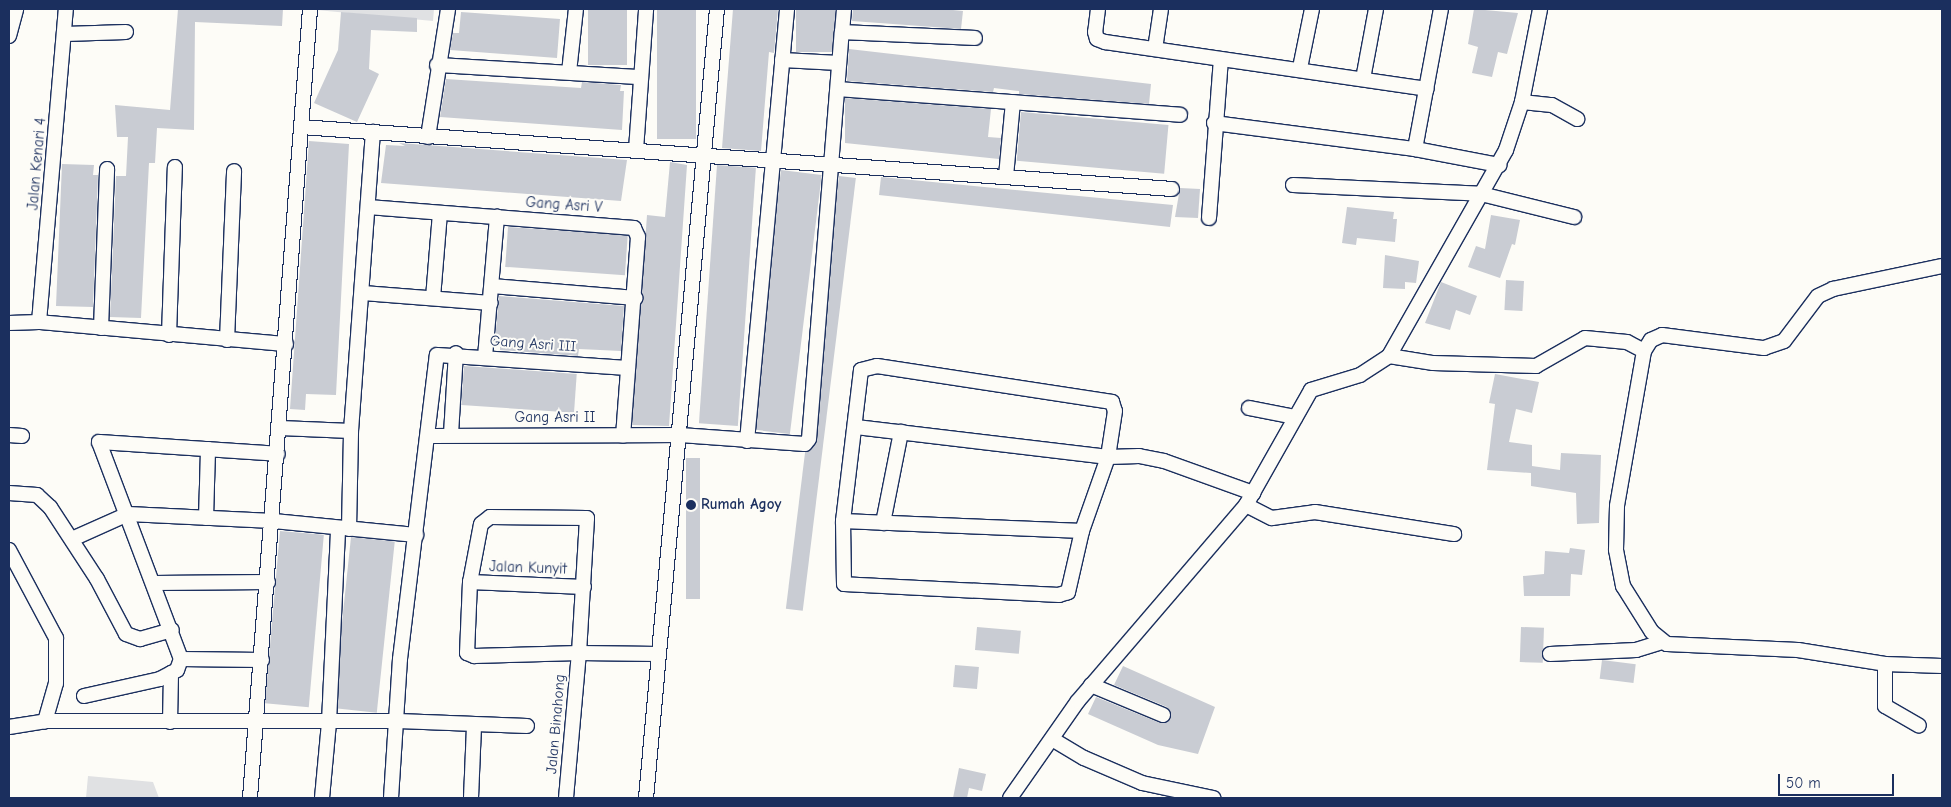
<!DOCTYPE html>
<style>
body{margin:0}
#map{position:relative;width:1951px;height:807px;overflow:hidden;background:#fdfcf7;font-family:"Comic Neue",sans-serif}
div>[style]{position:absolute}
.green>*{inset:0;background:#e0e1e3}
.building>*{inset:0;background:#c9ccd3;transform-origin:0 0}
.roads{filter:drop-shadow(1px 0 #1b2f5e) drop-shadow(-1px 0 #1b2f5e) drop-shadow(0 1px #1b2f5e) drop-shadow(0 -1px #1b2f5e)}
.street>*{height:14px;margin:-7px;padding:0 7px;transform-origin:7px;border-radius:7px;background:#fdfcf7}
.dots>*{width:14px;height:14px;translate:-50% -50%;box-sizing:border-box;border:2px solid #fdfcf7;border-radius:50%}
span{translate:-50% -50%;white-space:nowrap;text-align:center;line-height:1.15;-webkit-text-stroke:4px #fdfcf7;paint-order:stroke}
.street-label{font-size:15px;color:#1b2f5e}
.poi-label{font-size:15px;color:#1b2f5e;font-weight:700}
.left{translate:0 -50%;text-align:left}
.frame{position:absolute;inset:0;border:10px solid #1b2f5e;pointer-events:none}
.scale{position:absolute;left:1778px;top:774px;width:116px;height:22px;box-sizing:border-box;border:2px solid #1b2f5e;border-top:0;padding-left:6px;font-size:15px;line-height:18px;white-space:nowrap;color:#1b2f5e;-webkit-text-stroke:4px #fdfcf7;paint-order:stroke}
</style>
<div id="map">
<div class="green">
<i style="clip-path:polygon(306px 9px,434px 9px,433px 21px)"></i>
<i style="clip-path:polygon(88px 776px,153px 782px,159px 798px,86px 798px)"></i>
</div>
<div class="building">
<i style="clip-path:polygon(178px 9px,283px 9px,282px 26px,195px 22px,194px 130px,157px 128px,155px 163px,149px 163px,141px 318px,110px 317px,116px 176px,126px 176px,128px 137px,117px 137px,115px 105px,170px 110px)"></i>
<i style="left:588px;top:9px;width:39px;height:56px"></i>
<i style="left:657px;top:9px;width:39px;height:130px"></i>
<i style="clip-path:polygon(733px 9px,778px 9px,774px 53px,769px 52px,761px 151px,722px 148px)"></i>
<i style="left:796px;top:9px;width:39px;height:43px"></i>
<i style="clip-path:polygon(853px 9px,943px 9px,963px 11px,961px 29px,852px 21px)"></i>
<i style="clip-path:polygon(1474px 9px,1518px 13px,1507px 54px,1498px 52px,1492px 77px,1472px 73px,1478px 47px,1468px 44px)"></i>
<i style="clip-path:polygon(341px 12px,417px 18px,417px 32px,371px 30px,369px 69px,379px 74px,357px 122px,314px 103px,338px 50px)"></i>
<i style="clip-path:polygon(461px 12px,560px 19px,557px 58px,450px 50px,453px 33px,459px 33px)"></i>
<i style="clip-path:polygon(849px 49px,1151px 84px,1149px 104px,1019px 94px,1019px 91px,994px 88px,993px 92px,847px 81px)"></i>
<i style="clip-path:polygon(446px 79px,581px 88px,582px 82px,621px 85px,620px 91px,624px 91px,622px 130px,440px 117px)"></i>
<i style="clip-path:polygon(845px 98px,991px 109px,988px 137px,1001px 138px,999px 159px,845px 143px)"></i>
<i style="left:1021px;top:112px;width:148px;height:49px;rotate:5deg"></i>
<i style="clip-path:polygon(309px 141px,349px 144px,336px 395px,306px 394px,305px 410px,290px 409px)"></i>
<i style="clip-path:polygon(399px 143px,627px 160px,621px 201px,381px 183px,386px 145px,405px 146px)"></i>
<i style="clip-path:polygon(670px 162px,687px 165px,669px 426px,632px 425px,647px 215px,665px 217px)"></i>
<i style="clip-path:polygon(62px 164px,94px 165px,93px 175px,98px 175px,93px 307px,56px 306px)"></i>
<i style="left:717px;top:165px;width:39px;height:259px;rotate:4deg"></i>
<i style="left:781px;top:170px;width:41px;height:261px;rotate:7deg"></i>
<i style="left:839px;top:176px;width:17px;height:436px;rotate:7deg"></i>
<i style="clip-path:polygon(881px 177px,1173px 205px,1170px 227px,879px 195px)"></i>
<i style="clip-path:polygon(1180px 188px,1200px 189px,1198px 218px,1175px 217px)"></i>
<i style="clip-path:polygon(1347px 207px,1394px 212px,1393px 219px,1397px 219px,1395px 242px,1357px 238px,1356px 245px,1342px 243px)"></i>
<i style="clip-path:polygon(1491px 215px,1520px 220px,1515px 245px,1512px 244px,1500px 278px,1468px 267px,1476px 246px,1485px 249px)"></i>
<i style="left:508px;top:227px;width:120px;height:40px;rotate:4deg"></i>
<i style="clip-path:polygon(1385px 255px,1419px 261px,1416px 283px,1405px 282px,1405px 289px,1383px 288px)"></i>
<i style="left:1506px;top:280px;width:18px;height:30px;rotate:3deg"></i>
<i style="clip-path:polygon(1441px 282px,1477px 296px,1470px 315px,1456px 310px,1450px 330px,1425px 323px)"></i>
<i style="clip-path:polygon(499px 296px,624px 306px,621px 351px,579px 349px,578px 356px,500px 350px,500px 342px,495px 341px)"></i>
<i style="left:464px;top:366px;width:113px;height:39px;rotate:4deg"></i>
<i style="clip-path:polygon(1495px 374px,1539px 382px,1532px 413px,1516px 409px,1509px 442px,1532px 445px,1532px 473px,1532px 466px,1560px 470px,1561px 453px,1601px 455px,1599px 523px,1577px 524px,1576px 493px,1531px 486px,1531px 473px,1487px 470px,1495px 404px,1489px 403px)"></i>
<i style="left:686px;top:458px;width:14px;height:141px"></i>
<i style="left:280px;top:531px;width:44px;height:173px;rotate:5deg"></i>
<i style="left:351px;top:537px;width:44px;height:172px;rotate:6deg"></i>
<i style="clip-path:polygon(1570px 548px,1585px 550px,1582px 575px,1571px 574px,1570px 596px,1524px 596px,1523px 576px,1544px 574px,1545px 551px,1569px 553px)"></i>
<i style="left:977px;top:627px;width:44px;height:23px;rotate:5deg"></i>
<i style="left:1521px;top:627px;width:23px;height:35px;rotate:2deg"></i>
<i style="left:1602px;top:660px;width:34px;height:19px;rotate:7deg"></i>
<i style="left:955px;top:665px;width:24px;height:22px;rotate:5deg"></i>
<i style="clip-path:polygon(1123px 666px,1215px 707px,1198px 754px,1158px 745px,1088px 714px,1096px 697px,1160px 723px,1171px 719px,1167px 707px,1114px 685px)"></i>
<i style="clip-path:polygon(959px 768px,986px 774px,982px 791px,969px 788px,967px 798px,953px 798px)"></i>
</div>
<div class="roads">
<div class="street">
<i style="left:1098px;top:9px;width:23px;rotate:97deg"></i>
<i style="left:1095px;top:32px;width:7px;rotate:74deg"></i>
<i style="left:1097px;top:39px;width:9px;rotate:21deg"></i>
<i style="left:1105px;top:42px;width:325px;rotate:8.3deg"></i>
<i style="left:842px;top:32px;width:23px;rotate:-85deg"></i>
<i style="left:65px;top:34px;width:61px;rotate:-1.9deg"></i>
<i style="left:9px;top:36px;width:28px;rotate:-75deg"></i>
<i style="left:1155px;top:49px;width:40px;rotate:-81.5deg"></i>
<i style="left:782px;top:60px;width:57px;rotate:3deg"></i>
<i style="left:437px;top:65px;width:202px;rotate:3.4deg"></i>
<i style="left:1300px;top:68px;width:60px;rotate:-78.5deg"></i>
<i style="left:569px;top:72px;width:63px;rotate:-83.7deg"></i>
<i style="left:1363px;top:79px;width:71px;rotate:-79.5deg"></i>
<i style="left:838px;top:89px;width:343px;rotate:4.3deg"></i>
<i style="left:1522px;top:102px;width:30px;rotate:6deg"></i>
<i style="left:1552px;top:105px;width:29px;rotate:29deg"></i>
<i style="left:1214px;top:123px;width:203px;rotate:7.4deg"></i>
<i style="left:1415px;top:149px;width:86px;rotate:10.8deg"></i>
<i style="left:301px;top:127px;width:873px;rotate:4.07deg"></i>
<i style="left:428px;top:137px;width:130px;rotate:-81.1deg"></i>
<i style="left:1415px;top:149px;width:142px;rotate:-79.5deg"></i>
<i style="left:636px;top:150px;width:141px;rotate:-85.9deg"></i>
<i style="left:1006px;top:176px;width:74px;rotate:-84.6deg"></i>
<i style="left:1293px;top:185px;width:188px;rotate:2.7deg"></i>
<i style="left:1481px;top:194px;width:96px;rotate:13.9deg"></i>
<i style="left:368px;top:207px;width:267px;rotate:4.5deg"></i>
<i style="left:634px;top:228px;width:10px;rotate:66deg"></i>
<i style="left:638px;top:237px;width:199px;rotate:94.3deg"></i>
<i style="left:1209px;top:218px;width:159px;rotate:-85.7deg"></i>
<i style="left:492px;top:286px;width:144px;rotate:4.8deg"></i>
<i style="left:363px;top:293px;width:128px;rotate:4.5deg"></i>
<i style="left:433px;top:298px;width:85px;rotate:-85.3deg"></i>
<i style="left:39px;top:322px;width:314px;rotate:-85.1deg"></i>
<i style="left:9px;top:323px;width:30px;rotate:-2deg"></i>
<i style="left:39px;top:322px;width:248px;rotate:5.1deg"></i>
<i style="left:101px;top:328px;width:159px;rotate:-87.8deg"></i>
<i style="left:169px;top:335px;width:168px;rotate:-88deg"></i>
<i style="left:227px;top:340px;width:169px;rotate:-87.6deg"></i>
<i style="left:1644px;top:351px;width:13px;rotate:-58deg"></i>
<i style="left:1651px;top:340px;width:12px;rotate:-24deg"></i>
<i style="left:1662px;top:335px;width:103px;rotate:7.3deg"></i>
<i style="left:1764px;top:348px;width:21px;rotate:-19deg"></i>
<i style="left:1784px;top:341px;width:56px;rotate:-52.9deg"></i>
<i style="left:1818px;top:296px;width:17px;rotate:-25deg"></i>
<i style="left:1833px;top:289px;width:111px;rotate:-11.9deg"></i>
<i style="left:1389px;top:356px;width:45px;rotate:9deg"></i>
<i style="left:1433px;top:363px;width:103px;rotate:1.7deg"></i>
<i style="left:1536px;top:366px;width:56px;rotate:-29.7deg"></i>
<i style="left:1585px;top:338px;width:42px;rotate:5.4deg"></i>
<i style="left:1627px;top:342px;width:19px;rotate:28deg"></i>
<i style="left:1644px;top:351px;width:157px;rotate:99.9deg"></i>
<i style="left:1617px;top:506px;width:44px;rotate:91.3deg"></i>
<i style="left:1616px;top:550px;width:37px;rotate:79deg"></i>
<i style="left:1623px;top:586px;width:54px;rotate:57.8deg"></i>
<i style="left:1652px;top:632px;width:19px;rotate:39deg"></i>
<i style="left:1667px;top:644px;width:131px;rotate:2.6deg"></i>
<i style="left:1798px;top:650px;width:88px;rotate:9.1deg"></i>
<i style="left:1885px;top:664px;width:57px;rotate:2deg"></i>
<i style="left:485px;top:357px;width:141px;rotate:-85.1deg"></i>
<i style="left:877px;top:366px;width:238px;rotate:8.7deg"></i>
<i style="left:1112px;top:402px;width:9px;rotate:72deg"></i>
<i style="left:1115px;top:411px;width:47px;rotate:98.7deg"></i>
<i style="left:1108px;top:457px;width:78px;rotate:109.4deg"></i>
<i style="left:1082px;top:531px;width:63px;rotate:102.9deg"></i>
<i style="left:1068px;top:592px;width:9px;rotate:162deg"></i>
<i style="left:1059px;top:595px;width:215px;rotate:-177.1deg"></i>
<i style="left:844px;top:584px;width:63px;rotate:-90.9deg"></i>
<i style="left:843px;top:521px;width:152px;rotate:-83.2deg"></i>
<i style="left:861px;top:370px;width:16px;rotate:-14deg"></i>
<i style="left:1249px;top:408px;width:47px;rotate:11.1deg"></i>
<i style="left:856px;top:427px;width:254px;rotate:6.8deg"></i>
<i style="left:1108px;top:457px;width:31px;rotate:-2deg"></i>
<i style="left:1139px;top:456px;width:25px;rotate:11deg"></i>
<i style="left:1164px;top:461px;width:95px;rotate:19.8deg"></i>
<i style="left:280px;top:428px;width:71px;rotate:2.4deg"></i>
<i style="left:451px;top:434px;width:81px;rotate:-86.5deg"></i>
<i style="left:9px;top:435px;width:13px;rotate:4deg"></i>
<i style="left:429px;top:436px;width:251px;rotate:-0.2deg"></i>
<i style="left:680px;top:435px;width:125px;rotate:4.1deg"></i>
<i style="left:805px;top:444px;width:6px;rotate:-51deg"></i>
<i style="left:809px;top:439px;width:408px;rotate:-85.4deg"></i>
<i style="left:842px;top:32px;width:133px;rotate:2.6deg"></i>
<i style="left:747px;top:441px;width:434px;rotate:-84.7deg"></i>
<i style="left:9px;top:493px;width:28px;rotate:4deg"></i>
<i style="left:37px;top:495px;width:18px;rotate:43deg"></i>
<i style="left:50px;top:507px;width:86px;rotate:56.9deg"></i>
<i style="left:97px;top:579px;width:62px;rotate:62.2deg"></i>
<i style="left:126px;top:634px;width:15px;rotate:20deg"></i>
<i style="left:140px;top:639px;width:33px;rotate:-16deg"></i>
<i style="left:1246px;top:505px;width:29px;rotate:27deg"></i>
<i style="left:1272px;top:518px;width:43px;rotate:-7.9deg"></i>
<i style="left:1315px;top:512px;width:141px;rotate:9deg"></i>
<i style="left:206px;top:518px;width:69px;rotate:-88.3deg"></i>
<i style="left:843px;top:521px;width:239px;rotate:2.4deg"></i>
<i style="left:883px;top:523px;width:93px;rotate:-78.8deg"></i>
<i style="left:349px;top:529px;width:98px;rotate:-88.8deg"></i>
<i style="left:351px;top:431px;width:300px;rotate:-85.8deg"></i>
<i style="left:72px;top:539px;width:61px;rotate:-24.1deg"></i>
<i style="left:128px;top:514px;width:145px;rotate:2.8deg"></i>
<i style="left:273px;top:521px;width:144px;rotate:5.6deg"></i>
<i style="left:9px;top:550px;width:100px;rotate:61.9deg"></i>
<i style="left:56px;top:638px;width:45px;rotate:90deg"></i>
<i style="left:56px;top:683px;width:40px;rotate:106deg"></i>
<i style="left:470px;top:582px;width:114px;rotate:2.5deg"></i>
<i style="left:154px;top:583px;width:114px;rotate:-0.5deg"></i>
<i style="left:1550px;top:654px;width:86px;rotate:-2.7deg"></i>
<i style="left:1636px;top:650px;width:28px;rotate:-17deg"></i>
<i style="left:181px;top:659px;width:81px;rotate:0.7deg"></i>
<i style="left:1885px;top:664px;width:42px;rotate:90deg"></i>
<i style="left:1885px;top:706px;width:39px;rotate:30deg"></i>
<i style="left:1091px;top:685px;width:78px;rotate:22.6deg"></i>
<i style="left:84px;top:696px;width:78px;rotate:-12.6deg"></i>
<i style="left:160px;top:679px;width:19px;rotate:-28deg"></i>
<i style="left:177px;top:670px;width:12px;rotate:-70deg"></i>
<i style="left:181px;top:659px;width:232px;rotate:-110.7deg"></i>
<i style="left:99px;top:442px;width:179px;rotate:3.8deg"></i>
<i style="left:170px;top:722px;width:49px;rotate:-88.8deg"></i>
<i style="left:9px;top:727px;width:36px;rotate:-9deg"></i>
<i style="left:45px;top:721px;width:353px"></i>
<i style="left:398px;top:721px;width:129px;rotate:2.2deg"></i>
<i style="left:1052px;top:739px;width:37px;rotate:31deg"></i>
<i style="left:1084px;top:758px;width:63px;rotate:23.3deg"></i>
<i style="left:1142px;top:783px;width:73px;rotate:11.9deg"></i>
<i style="left:250px;top:798px;width:791px;rotate:-85.65deg"></i>
<i style="left:322px;top:798px;width:76px;rotate:-84.7deg"></i>
<i style="left:329px;top:722px;width:194px;rotate:-87.3deg"></i>
<i style="left:391px;top:798px;width:139px;rotate:-86.3deg"></i>
<i style="left:400px;top:659px;width:306px;rotate:-83.1deg"></i>
<i style="left:437px;top:355px;width:191px;rotate:3.9deg"></i>
<i style="left:471px;top:798px;width:73px;rotate:-87.6deg"></i>
<i style="left:566px;top:798px;width:146px;rotate:-84.9deg"></i>
<i style="left:579px;top:653px;width:135px;rotate:-86.6deg"></i>
<i style="left:587px;top:518px;width:97px;rotate:-179.4deg"></i>
<i style="left:490px;top:517px;width:11px;rotate:142deg"></i>
<i style="left:481px;top:524px;width:59px;rotate:100.7deg"></i>
<i style="left:470px;top:582px;width:71px;rotate:92.4deg"></i>
<i style="left:467px;top:653px;width:8px;rotate:23deg"></i>
<i style="left:474px;top:656px;width:105px;rotate:-1.6deg"></i>
<i style="left:579px;top:653px;width:79px;rotate:0.7deg"></i>
<i style="left:646px;top:798px;width:792px;rotate:-84.86deg"></i>
<i style="left:1010px;top:798px;width:118px;rotate:-55deg"></i>
<i style="left:1078px;top:701px;width:258px;rotate:-49.4deg"></i>
<i style="left:1246px;top:505px;width:132px;rotate:-60.5deg"></i>
<i style="left:1311px;top:390px;width:51px;rotate:-17deg"></i>
<i style="left:1360px;top:375px;width:35px;rotate:-33deg"></i>
<i style="left:1389px;top:356px;width:237px;rotate:-60.4deg"></i>
<i style="left:1506px;top:150px;width:51px;rotate:-71.6deg"></i>
<i style="left:1522px;top:102px;width:95px;rotate:-79deg"></i>
</div>
</div>
<div class="dots">
<i style="left:691px;top:505px;background:#1b2f5e"></i>
</div>
<div class="street-label">
<span style="left:37px;top:164px;rotate:-85deg">Jalan Kenari 4</span>
<span style="left:564px;top:205px;rotate:4deg">Gang Asri V</span>
<span style="left:533px;top:344px;rotate:4deg">Gang Asri III</span>
<span style="left:555px;top:418px">Gang Asri II</span>
<span style="left:528px;top:568px;rotate:2deg">Jalan Kunyit</span>
<span style="left:556px;top:724px;rotate:-85deg">Jalan Binahong</span>
</div>
<div class="poi-label">
<span class="left" style="left:701px;top:505px">Rumah Agoy</span>
</div>
<div class="frame"></div>
<div class="scale">50 m</div>
</div>
